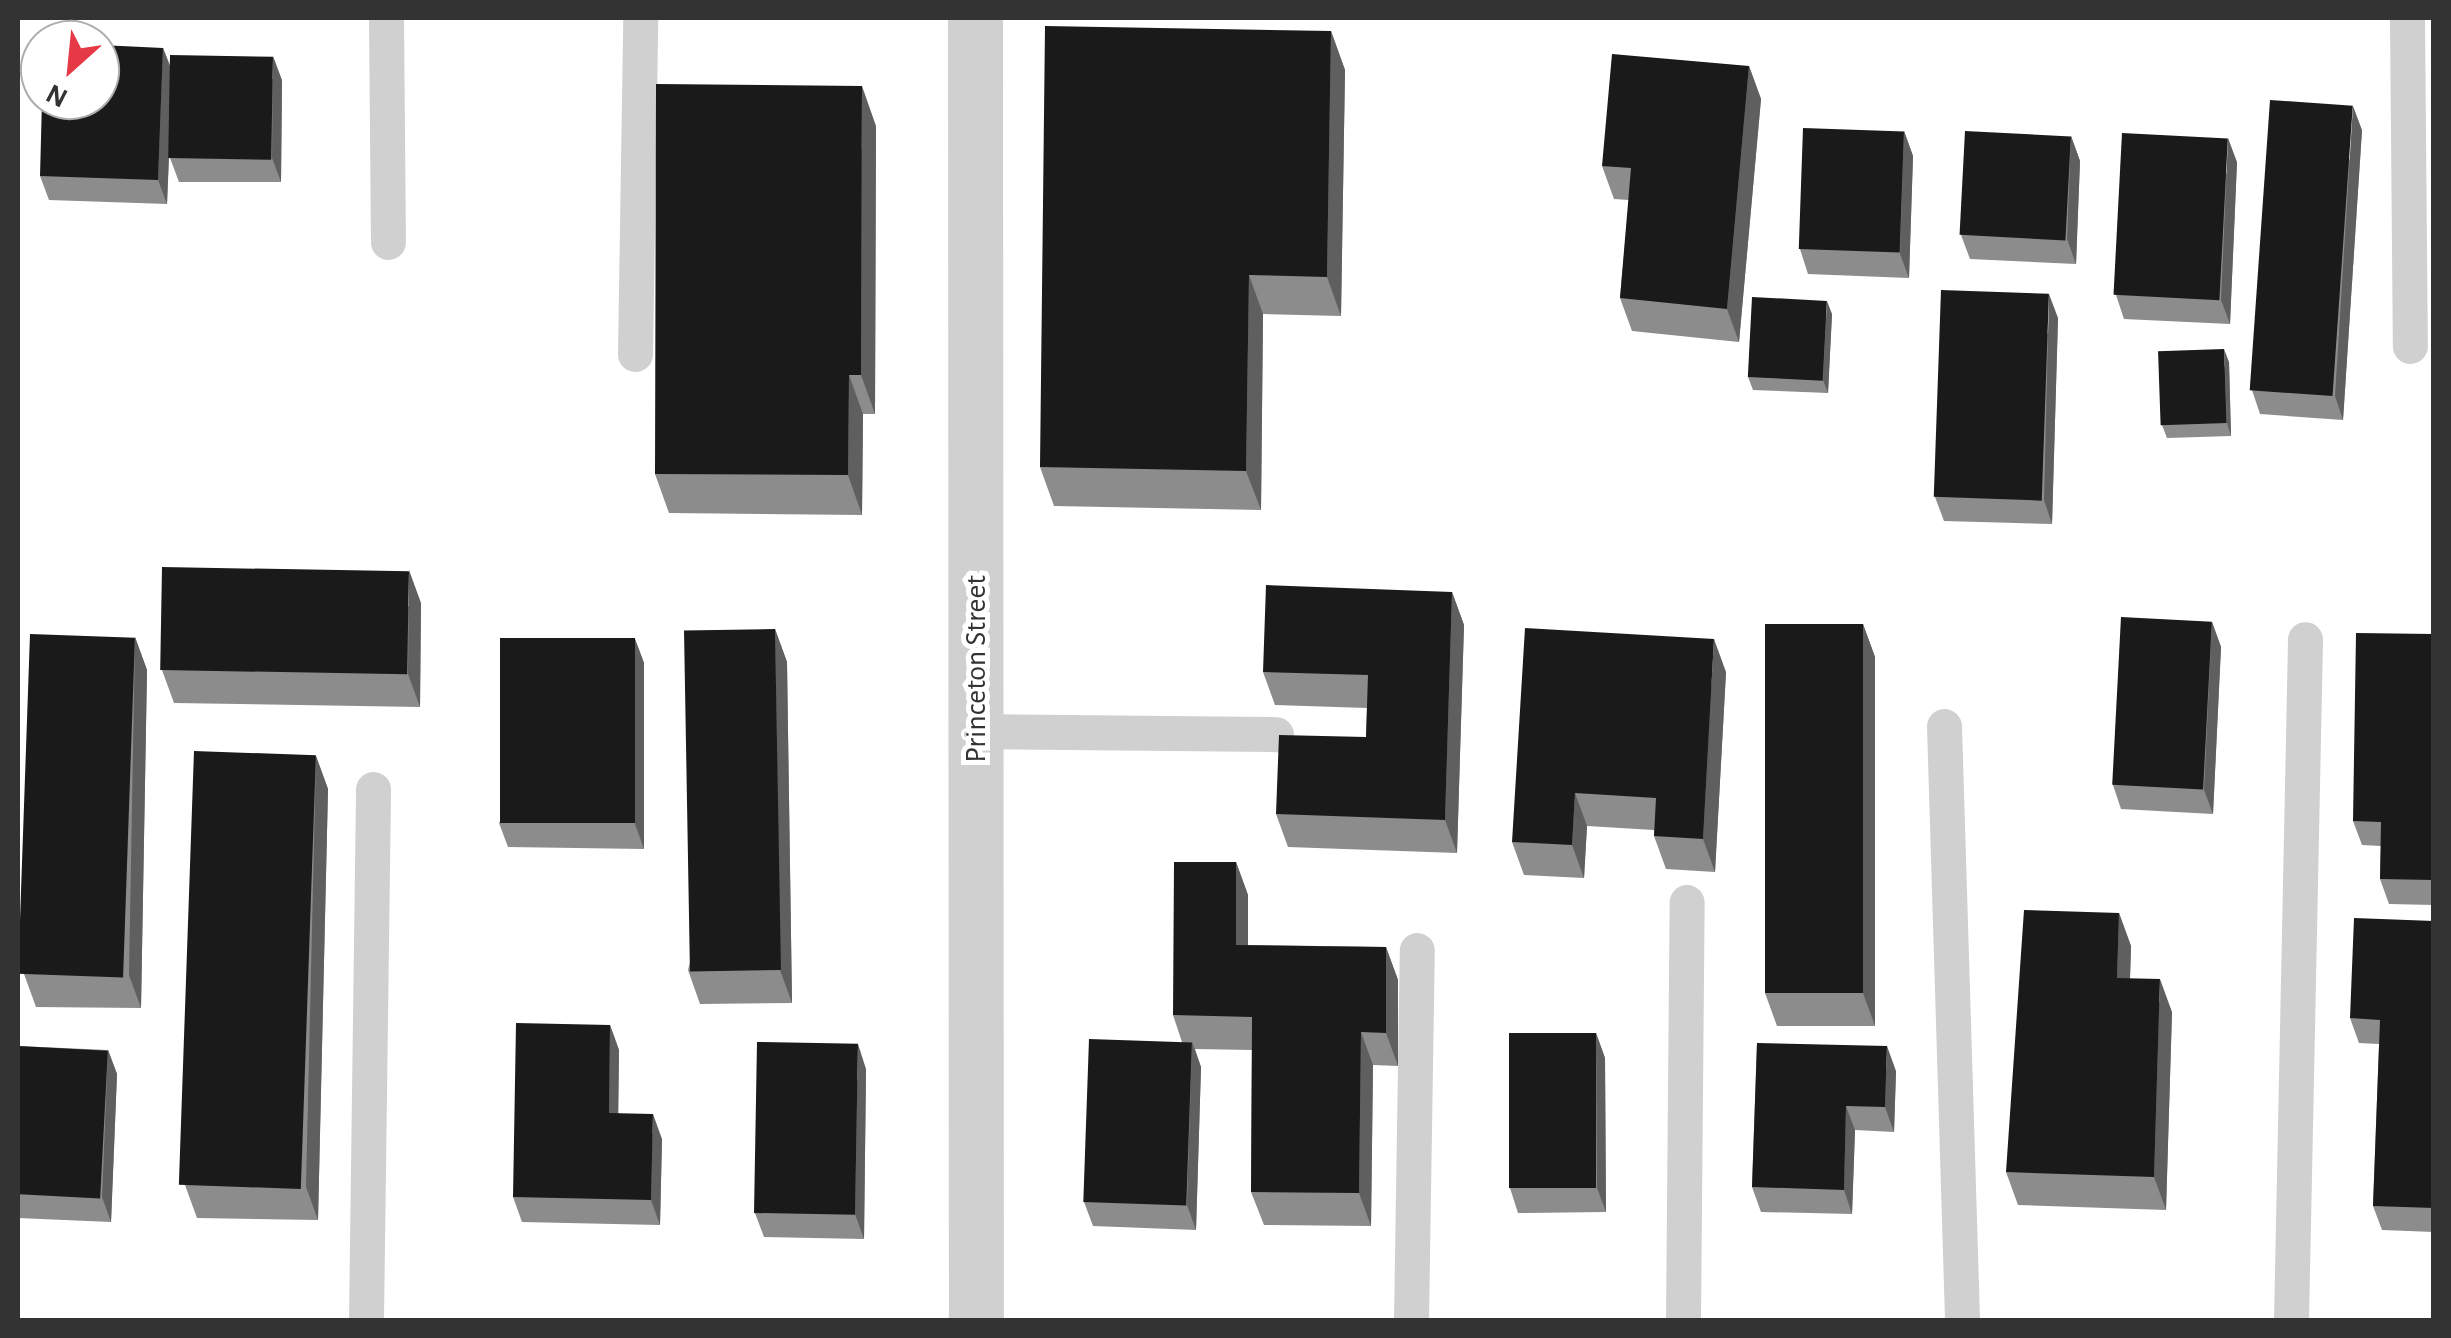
<!DOCTYPE html>
<style>
body{margin:0}
#map{position:relative;width:2451px;height:1338px;overflow:hidden;background:#fff;font-family:"Alegreya Sans",sans-serif}
div>[style]{position:absolute}
.lane>*{height:35px;margin:-17.5px;padding:0 17.5px;transform-origin:17.5px;border-radius:17.5px;background:#d0d0d0}
.street>*{height:55px;margin:-27.5px;padding:0 27.5px;transform-origin:27.5px;border-radius:27.5px;background:#d0d0d0}
.wall>*{inset:0;background:#8c8c8c}
.shaded-wall>*{inset:0;background:#5f5f5f}
.building>*{inset:0;background:#1a1a1a;transform-origin:0 0}
span{translate:-50% -50%;white-space:nowrap;text-align:center;line-height:1.15;-webkit-text-stroke:10px #fff;paint-order:stroke}
.street-label{font-size:30px;color:#333}
.frame{position:absolute;inset:0;border:20px solid #333;pointer-events:none}
.north{position:absolute;left:20px;top:20px;width:100px;height:100px;box-sizing:border-box;background:#fff;border:2px solid #adadad;border-radius:50%;rotate:207deg;font-size:28px;font-weight:700;line-height:40px;text-align:center;color:#333}
.north::after{content:'';display:block;margin:auto;width:35px;height:45px;background:#e63946;clip-path:polygon(50% 0,100% 100%,50% 72%,0 100%)}
</style>
<div id="map">
<div class="lane">
<i style="left:386px;top:18px;width:224px;rotate:89.5deg"></i>
<i style="left:2407px;top:18px;width:328px;rotate:89.5deg"></i>
<i style="left:635px;top:354px;width:336px;rotate:-89.1deg"></i>
<i style="left:1944px;top:726px;width:594px;rotate:88.26deg"></i>
<i style="left:976px;top:731px;width:300px;rotate:0.6deg"></i>
<i style="left:366px;top:1320px;width:531px;rotate:-89.24deg"></i>
<i style="left:1411px;top:1320px;width:370px;rotate:-89.1deg"></i>
<i style="left:1683px;top:1320px;width:418px;rotate:-89.5deg"></i>
<i style="left:2291px;top:1320px;width:681px;rotate:-88.82deg"></i>
</div>
<div class="street">
<i style="left:975px;top:18px;width:1302px;rotate:89.96deg"></i>
</div>
<div class="wall">
<i style="clip-path:polygon(1331px 31px,1345px 70px,1341px 316px,1263px 314px,1261px 510px,1054px 506px,1040px 467px)"></i>
<i style="clip-path:polygon(163px 48px,170px 65px,282px 80px,281px 182px,179px 182px,170px 158px,170px 138px,167px 204px,49px 200px,40px 176px)"></i>
<i style="clip-path:polygon(1749px 66px,1761px 99px,1739px 342px,1632px 331px,1620px 298px,1629px 200px,1614px 199px,1602px 166px)"></i>
<i style="clip-path:polygon(876px 126px,875px 414px,863px 414px,862px 515px,669px 513px,655px 474px)"></i>
<i style="clip-path:polygon(2362px 130px,2343px 420px,2260px 414px,2252px 390px)"></i>
<i style="clip-path:polygon(1904px 131px,1913px 156px,1909px 278px,1808px 274px,1800px 249px)"></i>
<i style="clip-path:polygon(2071px 136px,2080px 161px,2076px 264px,1970px 259px,1961px 235px)"></i>
<i style="clip-path:polygon(2237px 162px,2230px 324px,2124px 319px,2116px 295px)"></i>
<i style="clip-path:polygon(1832px 314px,1828px 393px,1753px 390px,1748px 377px)"></i>
<i style="clip-path:polygon(2058px 318px,2052px 524px,1944px 521px,1935px 497px)"></i>
<i style="clip-path:polygon(2229px 362px,2231px 436px,2167px 438px,2162px 425px)"></i>
<i style="clip-path:polygon(1452px 592px,1464px 625px,1457px 853px,1288px 847px,1276px 814px,1366px 737px,1367px 708px,1275px 705px,1263px 672px)"></i>
<i style="clip-path:polygon(421px 603px,420px 707px,174px 703px,162px 670px)"></i>
<i style="clip-path:polygon(2212px 622px,2221px 647px,2213px 814px,2121px 809px,2113px 785px)"></i>
<i style="clip-path:polygon(1863px 624px,1875px 657px,1875px 1026px,1777px 1026px,1765px 993px)"></i>
<i style="clip-path:polygon(775px 629px,787px 662px,792px 1003px,700px 1004px,688px 970px)"></i>
<i style="clip-path:polygon(2434px 634px,2434px 905px,2389px 904px,2380px 879px,2381px 846px,2362px 845px,2353px 821px)"></i>
<i style="clip-path:polygon(135px 637px,147px 670px,141px 1008px,36px 1007px,24px 974px)"></i>
<i style="clip-path:polygon(635px 639px,644px 663px,644px 849px,508px 847px,499px 823px)"></i>
<i style="clip-path:polygon(1726px 672px,1715px 872px,1666px 869px,1654px 836px,1654px 830px,1587px 826px,1584px 878px,1524px 875px,1512px 842px)"></i>
<i style="clip-path:polygon(316px 756px,328px 789px,318px 1220px,197px 1218px,185px 1185px)"></i>
<i style="clip-path:polygon(1236px 862px,1248px 895px,1248px 945px,1386px 947px,1398px 980px,1398px 1066px,1373px 1065px,1371px 1226px,1264px 1225px,1251px 1192px,1252px 1050px,1195px 1049px,1201px 1067px,1196px 1230px,1093px 1226px,1084px 1202px,1182px 1042px,1173px 1015px)"></i>
<i style="clip-path:polygon(2119px 913px,2131px 946px,2130px 979px,2172px 1012px,2166px 1210px,2018px 1205px,2006px 1172px)"></i>
<i style="clip-path:polygon(2434px 921px,2434px 1232px,2382px 1230px,2373px 1206px,2379px 1044px,2359px 1043px,2350px 1018px)"></i>
<i style="clip-path:polygon(610px 1025px,619px 1050px,618px 1113px,662px 1139px,660px 1225px,522px 1222px,513px 1197px)"></i>
<i style="clip-path:polygon(1596px 1033px,1605px 1058px,1606px 1212px,1518px 1213px,1510px 1188px)"></i>
<i style="clip-path:polygon(1757px 1043px,1896px 1071px,1894px 1132px,1855px 1130px,1852px 1214px,1761px 1212px,1752px 1187px)"></i>
<i style="clip-path:polygon(18px 1046px,108px 1050px,117px 1074px,111px 1222px,18px 1218px)"></i>
<i style="clip-path:polygon(866px 1069px,864px 1239px,764px 1237px,755px 1213px)"></i>
</div>
<div class="shaded-wall">
<i style="clip-path:polygon(1331px 31px,1345px 70px,1341px 316px,1327px 277px)"></i>
<i style="clip-path:polygon(163px 48px,172px 72px,167px 204px,158px 180px)"></i>
<i style="clip-path:polygon(273px 56px,282px 80px,281px 182px,272px 158px)"></i>
<i style="clip-path:polygon(1749px 66px,1761px 99px,1739px 342px,1727px 309px)"></i>
<i style="clip-path:polygon(862px 86px,876px 126px,875px 414px,861px 375px)"></i>
<i style="clip-path:polygon(2353px 106px,2362px 130px,2343px 420px,2335px 396px)"></i>
<i style="clip-path:polygon(1904px 131px,1913px 156px,1909px 278px,1900px 254px)"></i>
<i style="clip-path:polygon(2071px 136px,2080px 161px,2076px 264px,2067px 239px)"></i>
<i style="clip-path:polygon(2228px 138px,2237px 162px,2230px 324px,2221px 300px)"></i>
<i style="clip-path:polygon(1249px 275px,1263px 314px,1261px 510px,1246px 471px)"></i>
<i style="clip-path:polygon(2049px 294px,2058px 318px,2052px 524px,2044px 500px)"></i>
<i style="clip-path:polygon(1827px 301px,1832px 314px,1828px 393px,1823px 380px)"></i>
<i style="clip-path:polygon(2224px 349px,2229px 362px,2231px 436px,2227px 423px)"></i>
<i style="clip-path:polygon(849px 375px,863px 414px,862px 515px,848px 475px)"></i>
<i style="clip-path:polygon(409px 570px,421px 603px,420px 707px,408px 674px)"></i>
<i style="clip-path:polygon(1452px 592px,1464px 625px,1457px 853px,1445px 820px)"></i>
<i style="clip-path:polygon(2212px 622px,2221px 647px,2213px 814px,2204px 790px)"></i>
<i style="clip-path:polygon(1863px 624px,1875px 657px,1875px 1026px,1863px 993px)"></i>
<i style="clip-path:polygon(775px 629px,787px 662px,792px 1003px,780px 970px)"></i>
<i style="clip-path:polygon(135px 637px,147px 670px,141px 1008px,129px 975px)"></i>
<i style="clip-path:polygon(635px 639px,644px 663px,644px 849px,635px 824px)"></i>
<i style="clip-path:polygon(1714px 639px,1726px 672px,1715px 872px,1703px 839px)"></i>
<i style="clip-path:polygon(316px 756px,328px 789px,318px 1220px,306px 1187px)"></i>
<i style="clip-path:polygon(1575px 793px,1587px 826px,1584px 878px,1572px 845px)"></i>
<i style="clip-path:polygon(1236px 862px,1248px 895px,1248px 978px,1236px 945px)"></i>
<i style="clip-path:polygon(2119px 913px,2131px 946px,2129px 1011px,2117px 978px)"></i>
<i style="clip-path:polygon(1386px 947px,1398px 980px,1398px 1066px,1386px 1033px)"></i>
<i style="clip-path:polygon(2160px 979px,2172px 1012px,2166px 1210px,2154px 1177px)"></i>
<i style="clip-path:polygon(610px 1025px,619px 1050px,618px 1137px,609px 1113px)"></i>
<i style="clip-path:polygon(1361px 1032px,1373px 1065px,1371px 1226px,1359px 1193px)"></i>
<i style="clip-path:polygon(1596px 1033px,1605px 1058px,1606px 1212px,1597px 1188px)"></i>
<i style="clip-path:polygon(1192px 1042px,1201px 1067px,1196px 1230px,1187px 1205px)"></i>
<i style="clip-path:polygon(858px 1044px,866px 1069px,864px 1239px,855px 1214px)"></i>
<i style="clip-path:polygon(1887px 1046px,1896px 1071px,1894px 1132px,1885px 1107px)"></i>
<i style="clip-path:polygon(108px 1050px,117px 1074px,111px 1222px,102px 1197px)"></i>
<i style="clip-path:polygon(1846px 1106px,1855px 1130px,1852px 1214px,1844px 1190px)"></i>
<i style="clip-path:polygon(653px 1114px,662px 1139px,660px 1225px,651px 1200px)"></i>
</div>
<div class="building">
<i style="clip-path:polygon(1045px 26px,1331px 31px,1327px 277px,1249px 275px,1246px 471px,1040px 467px)"></i>
<i style="clip-path:polygon(100px 45px,163px 48px,158px 180px,40px 176px,42px 100px,100px 100px)"></i>
<i style="clip-path:polygon(1612px 54px,1749px 66px,1727px 309px,1620px 298px,1631px 168px,1602px 166px)"></i>
<i style="left:170px;top:55px;width:103px;height:103px;rotate:1deg"></i>
<i style="clip-path:polygon(656px 84px,862px 86px,861px 375px,849px 375px,848px 475px,655px 474px)"></i>
<i style="left:2270px;top:100px;width:83px;height:291px;rotate:4deg"></i>
<i style="left:1803px;top:128px;width:101px;height:121px;rotate:2deg"></i>
<i style="left:1965px;top:131px;width:106px;height:104px;rotate:3deg"></i>
<i style="left:2122px;top:133px;width:106px;height:162px;rotate:3deg"></i>
<i style="left:1941px;top:290px;width:108px;height:207px;rotate:2deg"></i>
<i style="left:1752px;top:297px;width:75px;height:80px;rotate:3deg"></i>
<i style="left:2224px;top:349px;width:74px;height:66px;rotate:88deg"></i>
<i style="left:162px;top:567px;width:247px;height:103px;rotate:1deg"></i>
<i style="clip-path:polygon(1266px 585px,1452px 592px,1445px 820px,1276px 814px,1279px 735px,1366px 737px,1368px 675px,1263px 672px)"></i>
<i style="left:2121px;top:617px;width:91px;height:168px;rotate:3deg"></i>
<i style="left:1765px;top:624px;width:98px;height:369px"></i>
<i style="clip-path:polygon(1525px 628px,1714px 639px,1703px 839px,1654px 836px,1656px 798px,1575px 793px,1572px 845px,1512px 842px)"></i>
<i style="left:775px;top:629px;width:341px;height:91px;rotate:89deg"></i>
<i style="clip-path:polygon(2356px 633px,2434px 634px,2434px 880px,2380px 879px,2381px 822px,2353px 821px)"></i>
<i style="left:30px;top:634px;width:105px;height:340px;rotate:2deg"></i>
<i style="left:500px;top:638px;width:135px;height:185px"></i>
<i style="left:194px;top:751px;width:122px;height:434px;rotate:2deg"></i>
<i style="clip-path:polygon(1174px 862px,1236px 862px,1236px 945px,1386px 947px,1386px 1033px,1361px 1032px,1359px 1193px,1251px 1192px,1252px 1017px,1173px 1015px)"></i>
<i style="clip-path:polygon(2024px 910px,2119px 913px,2117px 978px,2160px 979px,2154px 1177px,2006px 1172px)"></i>
<i style="clip-path:polygon(2354px 918px,2434px 921px,2431px 1004px,2434px 1004px,2434px 1208px,2373px 1206px,2380px 1020px,2350px 1018px)"></i>
<i style="clip-path:polygon(516px 1023px,610px 1025px,609px 1113px,653px 1114px,651px 1200px,513px 1197px)"></i>
<i style="left:1596px;top:1033px;width:155px;height:87px;rotate:90deg"></i>
<i style="left:1089px;top:1039px;width:103px;height:163px;rotate:2deg"></i>
<i style="left:757px;top:1042px;width:101px;height:171px;rotate:1deg"></i>
<i style="clip-path:polygon(1757px 1043px,1887px 1046px,1885px 1107px,1846px 1106px,1844px 1190px,1752px 1187px)"></i>
<i style="left:18px;top:1046px;width:90px;height:148px;rotate:3deg"></i>
</div>
<div class="street-label">
<span style="left:976px;top:669px;rotate:-90deg">Princeton Street</span>
</div>
<div class="frame"></div>
<div class="north">N</div>
</div>
